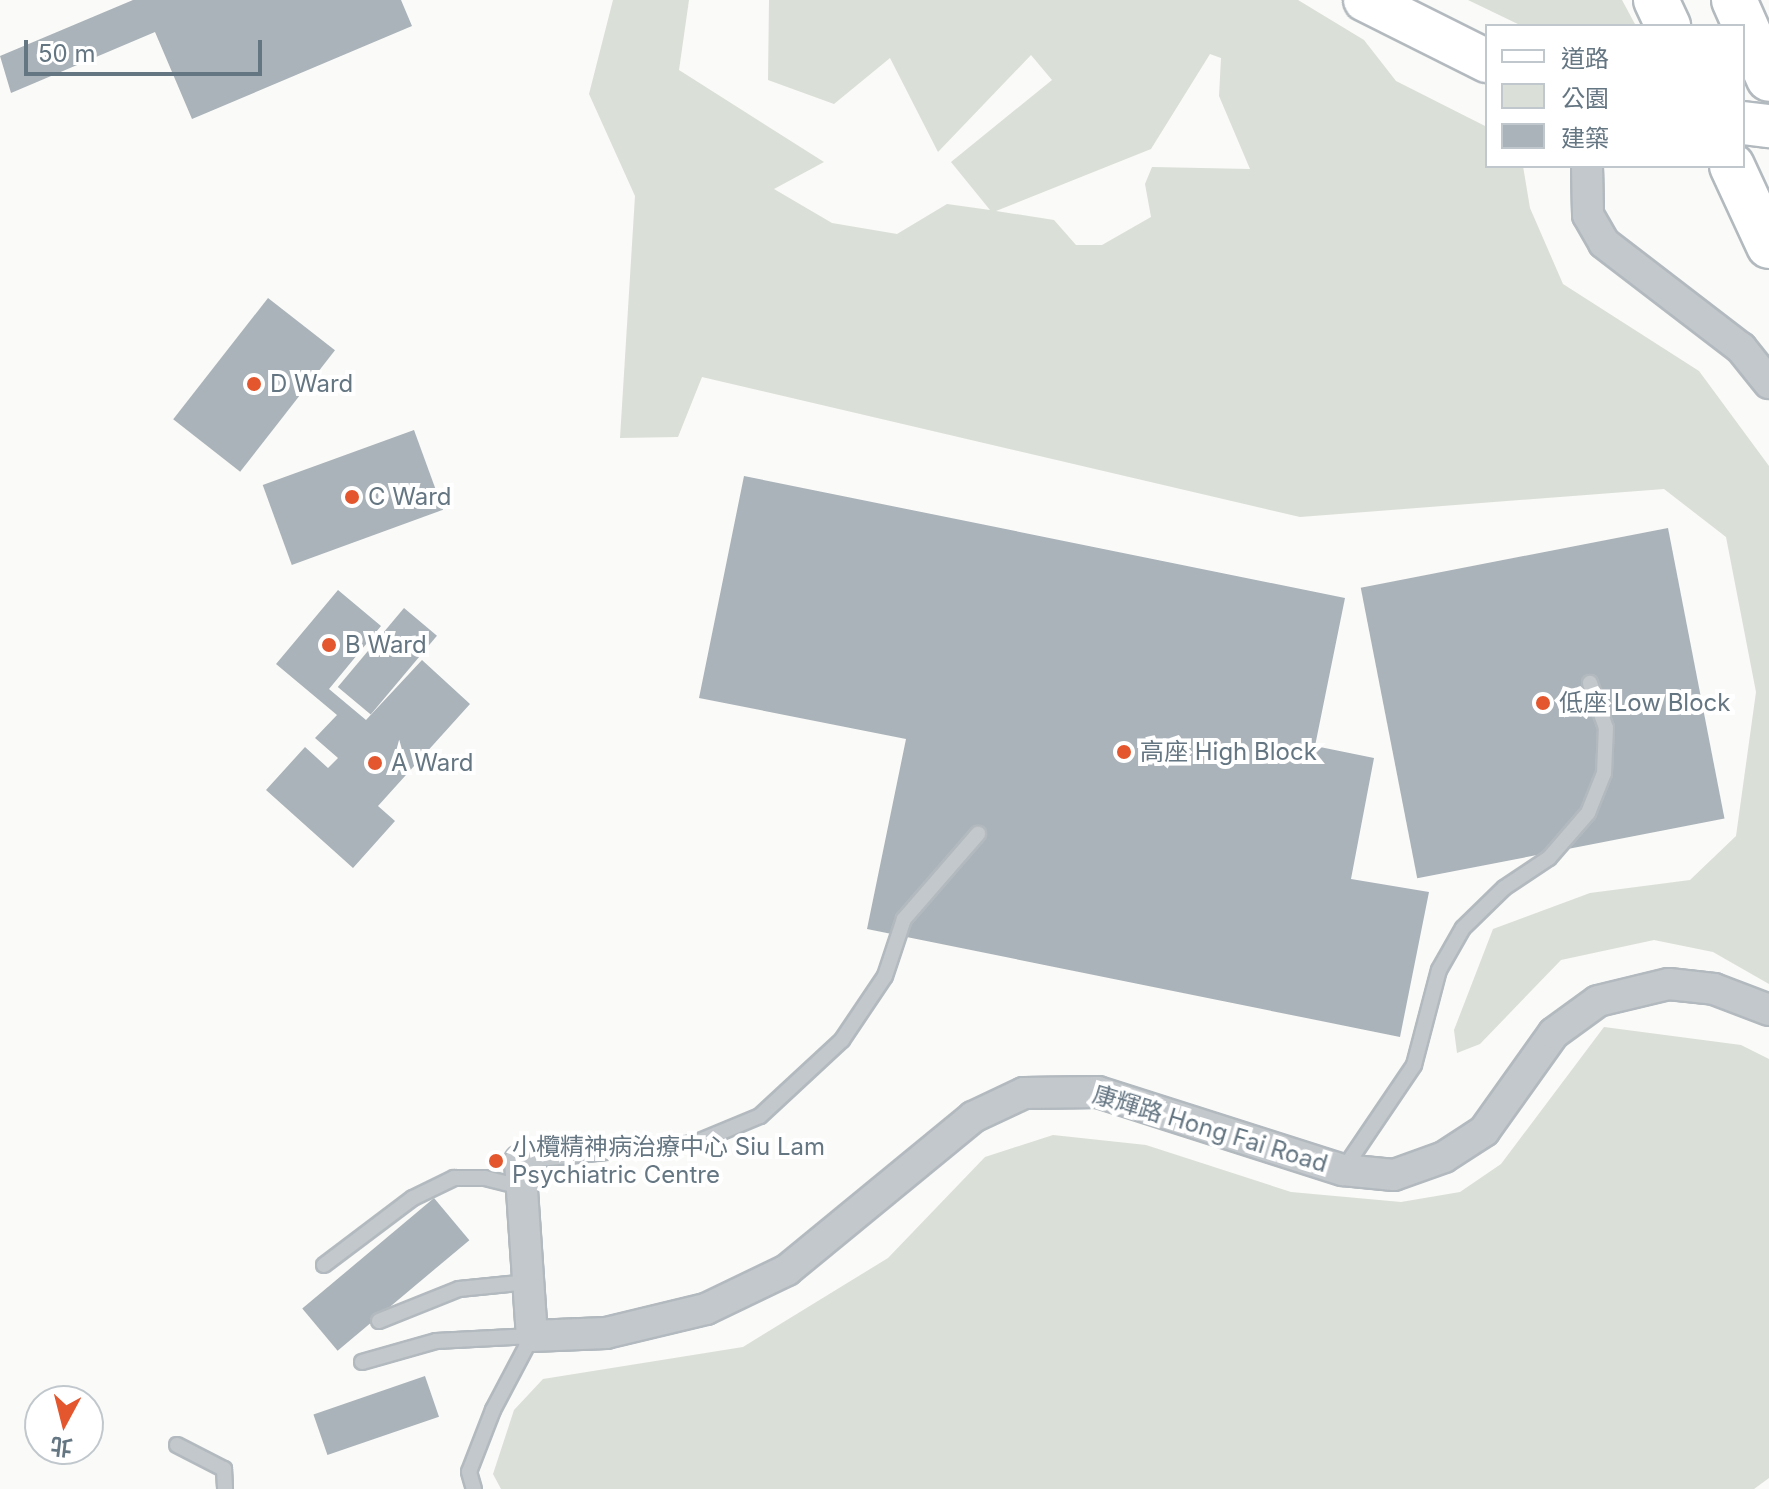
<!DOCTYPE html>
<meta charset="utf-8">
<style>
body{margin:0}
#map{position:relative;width:1769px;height:1489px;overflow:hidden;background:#fafaf8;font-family:Inter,"Noto Sans TC",sans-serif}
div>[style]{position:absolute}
.green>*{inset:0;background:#dadfd7}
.building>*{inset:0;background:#aab3b9;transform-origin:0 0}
.roads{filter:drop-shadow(2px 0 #b3babf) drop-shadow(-2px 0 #b3babf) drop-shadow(0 2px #b3babf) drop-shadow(0 -2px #b3babf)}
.lane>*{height:14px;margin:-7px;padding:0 7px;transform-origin:7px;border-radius:7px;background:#c3c8cc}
.street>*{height:30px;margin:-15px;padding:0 15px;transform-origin:15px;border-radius:15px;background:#c3c8cc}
.secondary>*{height:42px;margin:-21px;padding:0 21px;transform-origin:21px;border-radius:21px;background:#fff}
.highway>*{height:44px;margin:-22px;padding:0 22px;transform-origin:22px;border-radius:22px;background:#fff}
.dots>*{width:22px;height:22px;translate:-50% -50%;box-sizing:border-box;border:4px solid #fff;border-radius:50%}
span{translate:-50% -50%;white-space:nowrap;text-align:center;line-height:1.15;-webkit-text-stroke:8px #fff;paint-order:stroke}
.poi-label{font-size:24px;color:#657683}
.left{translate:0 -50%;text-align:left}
.street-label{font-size:24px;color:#657683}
.legend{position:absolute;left:1485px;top:24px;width:260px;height:144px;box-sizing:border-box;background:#fff;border:2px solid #c1c8cd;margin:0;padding:10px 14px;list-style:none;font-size:24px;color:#657683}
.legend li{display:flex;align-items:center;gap:16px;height:40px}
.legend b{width:40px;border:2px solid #c1c8cd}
.north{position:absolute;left:24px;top:1385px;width:80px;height:80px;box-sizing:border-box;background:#fff;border:2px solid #c1c8cd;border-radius:50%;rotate:187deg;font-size:22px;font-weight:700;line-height:32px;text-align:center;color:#657683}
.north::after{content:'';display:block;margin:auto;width:28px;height:36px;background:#e4572e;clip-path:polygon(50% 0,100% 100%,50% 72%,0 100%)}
.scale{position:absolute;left:24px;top:40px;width:238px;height:36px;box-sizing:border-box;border:4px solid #657683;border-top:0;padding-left:10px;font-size:24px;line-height:28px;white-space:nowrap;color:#657683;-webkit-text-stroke:6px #fff;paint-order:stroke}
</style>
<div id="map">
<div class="green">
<i style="clip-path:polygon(evenodd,613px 0,689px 0,679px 70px,824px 162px,774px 189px,832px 223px,897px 234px,947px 204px,990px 210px,951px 162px,1052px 80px,1031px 55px,938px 152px,890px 58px,834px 104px,768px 80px,769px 0,1298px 0,1364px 40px,1396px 81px,1487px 127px,1487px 166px,1523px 166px,1530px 208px,1563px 284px,1699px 371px,1769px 466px,1769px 984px,1713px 952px,1654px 940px,1561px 960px,1480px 1044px,1457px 1053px,1454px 1030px,1493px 929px,1590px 893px,1690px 880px,1736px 836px,1756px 692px,1726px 537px,1664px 489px,1300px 517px,702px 377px,678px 437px,620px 438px,635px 196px,589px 94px,613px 0,1210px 54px,1221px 58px,1219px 96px,1250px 169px,1152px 167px,1145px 184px,1151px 217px,1102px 245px,1076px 245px,1054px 220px,996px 211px,1151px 149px,1210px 54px)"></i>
<i style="clip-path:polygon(1468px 0,1622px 0,1636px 26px,1522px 26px)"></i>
<i style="clip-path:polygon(1604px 1027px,1741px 1045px,1769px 1059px,1769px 1478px,1754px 1489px,501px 1489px,493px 1474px,514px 1410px,543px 1379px,743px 1347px,888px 1258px,985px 1157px,1053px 1135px,1146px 1145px,1291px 1192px,1401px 1202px,1460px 1192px,1501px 1164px)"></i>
</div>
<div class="building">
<i style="clip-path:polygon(133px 0,401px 0,412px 26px,192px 119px,155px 32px,11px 93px,0 56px)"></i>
<i style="left:268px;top:298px;width:85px;height:154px;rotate:38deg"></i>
<i style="left:414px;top:430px;width:85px;height:161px;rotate:70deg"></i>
<i style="clip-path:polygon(744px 476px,1345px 598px,1315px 746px,1374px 758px,1351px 879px,1429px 892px,1400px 1037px,867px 929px,906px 739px,699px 698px)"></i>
<i style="left:1668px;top:528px;width:296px;height:313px;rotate:79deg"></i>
<i style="clip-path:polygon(338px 590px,381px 626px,329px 689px,366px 720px,422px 660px,470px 704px,378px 806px,395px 821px,353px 868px,266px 790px,305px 747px,328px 768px,338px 758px,315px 738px,337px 715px,276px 664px)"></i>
<i style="left:404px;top:608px;width:43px;height:103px;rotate:40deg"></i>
<i style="left:434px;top:1198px;width:55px;height:172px;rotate:50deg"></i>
<i style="left:425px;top:1376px;width:43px;height:118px;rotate:71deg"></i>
</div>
<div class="roads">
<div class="lane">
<i style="left:520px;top:1161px;width:176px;rotate:-5.9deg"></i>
<i style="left:695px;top:1143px;width:70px;rotate:-22.6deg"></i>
<i style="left:760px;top:1116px;width:112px;rotate:-42.8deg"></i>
<i style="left:842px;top:1040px;width:77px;rotate:-56.1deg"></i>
<i style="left:885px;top:976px;width:60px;rotate:-71.6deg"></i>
<i style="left:904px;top:919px;width:113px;rotate:-49deg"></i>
<i style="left:1343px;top:1170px;width:127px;rotate:-55.9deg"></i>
<i style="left:1414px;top:1065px;width:98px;rotate:-75.3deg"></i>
<i style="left:1439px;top:970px;width:48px;rotate:-60.3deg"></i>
<i style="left:1463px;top:928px;width:57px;rotate:-44.3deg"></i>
<i style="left:1504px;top:888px;width:54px;rotate:-33.7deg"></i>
<i style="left:1549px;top:858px;width:60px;rotate:-49.1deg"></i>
<i style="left:1588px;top:813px;width:43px;rotate:-68.2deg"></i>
<i style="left:1604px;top:773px;width:45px;rotate:-87.5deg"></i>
<i style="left:1606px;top:728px;width:48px;rotate:-109.6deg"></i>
<i style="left:324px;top:1265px;width:111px;rotate:-37deg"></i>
<i style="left:413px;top:1198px;width:46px;rotate:-26deg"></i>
<i style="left:454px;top:1178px;width:31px"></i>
<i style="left:485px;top:1178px;width:38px;rotate:14deg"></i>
<i style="left:379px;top:1321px;width:86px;rotate:-21.8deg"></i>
<i style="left:459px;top:1289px;width:70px;rotate:-5.7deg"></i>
<i style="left:362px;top:1362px;width:77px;rotate:-15.8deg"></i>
<i style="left:436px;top:1341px;width:96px;rotate:-3deg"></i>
<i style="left:532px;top:1336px;width:84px;rotate:117.8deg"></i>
<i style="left:493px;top:1410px;width:66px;rotate:111.2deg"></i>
<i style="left:469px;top:1472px;width:18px;rotate:74deg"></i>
<i style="left:177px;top:1445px;width:53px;rotate:27.1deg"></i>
<i style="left:224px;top:1469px;width:20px;rotate:87deg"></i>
</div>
<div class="street">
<i style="left:1587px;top:166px;width:49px;rotate:88.8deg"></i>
<i style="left:1588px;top:215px;width:32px;rotate:60deg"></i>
<i style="left:1604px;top:243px;width:173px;rotate:37.5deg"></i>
<i style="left:1741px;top:348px;width:45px;rotate:51.3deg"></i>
<i style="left:520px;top:1161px;width:175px;rotate:86.1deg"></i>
<i style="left:532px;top:1336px;width:74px;rotate:-2.3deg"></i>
<i style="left:606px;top:1333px;width:103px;rotate:-13.5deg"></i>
<i style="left:706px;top:1309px;width:90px;rotate:-25.7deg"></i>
<i style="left:787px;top:1270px;width:241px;rotate:-39.4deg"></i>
<i style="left:973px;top:1117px;width:56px;rotate:-25.2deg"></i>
<i style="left:1024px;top:1093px;width:74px;rotate:-0.8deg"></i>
<i style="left:1098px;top:1092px;width:257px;rotate:17.7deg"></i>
<i style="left:1343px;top:1170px;width:51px;rotate:5.6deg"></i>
<i style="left:1394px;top:1175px;width:53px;rotate:-19.8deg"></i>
<i style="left:1444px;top:1157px;width:48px;rotate:-33deg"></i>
<i style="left:1484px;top:1131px;width:120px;rotate:-54.5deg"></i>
<i style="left:1554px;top:1033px;width:54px;rotate:-36deg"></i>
<i style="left:1598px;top:1001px;width:73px;rotate:-13.5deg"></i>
<i style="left:1669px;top:984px;width:45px;rotate:6.3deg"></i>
<i style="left:1714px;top:989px;width:59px;rotate:20.9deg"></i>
</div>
<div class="secondary">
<i style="left:1365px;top:0;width:136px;rotate:26.6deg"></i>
<i style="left:1743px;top:123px;width:26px;rotate:7deg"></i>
</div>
<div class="highway">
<i style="left:1656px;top:0;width:29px;rotate:65deg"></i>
<i style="left:1734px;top:0;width:86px;rotate:66.1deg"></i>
<i style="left:1732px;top:166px;width:88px;rotate:65.2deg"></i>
</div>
</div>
<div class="dots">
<i style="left:254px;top:384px;background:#e4572e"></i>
<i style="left:352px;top:497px;background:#e4572e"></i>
<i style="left:329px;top:645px;background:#e4572e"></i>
<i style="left:1543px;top:703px;background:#e4572e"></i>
<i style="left:1124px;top:752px;background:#e4572e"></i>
<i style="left:375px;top:763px;background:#e4572e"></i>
<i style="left:496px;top:1161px;background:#e4572e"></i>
</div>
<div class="poi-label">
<span class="left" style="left:270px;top:384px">D Ward</span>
<span class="left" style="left:368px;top:497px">C Ward</span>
<span class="left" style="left:345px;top:645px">B Ward</span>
<span class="left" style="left:1559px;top:703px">低座 Low Block</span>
<span class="left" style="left:1140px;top:752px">高座 High Block</span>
<span class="left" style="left:391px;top:763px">A Ward</span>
<span class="left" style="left:512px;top:1161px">小欖精神病治療中心 Siu Lam<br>Psychiatric Centre</span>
</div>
<div class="street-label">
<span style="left:1210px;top:1129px;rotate:17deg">康輝路 Hong Fai Road</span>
</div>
<ul class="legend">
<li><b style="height:10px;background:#fff"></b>道路</li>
<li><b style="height:22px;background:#dadfd7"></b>公園</li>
<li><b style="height:22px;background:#aab3b9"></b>建築</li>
</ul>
<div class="north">北</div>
<div class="scale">50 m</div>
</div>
